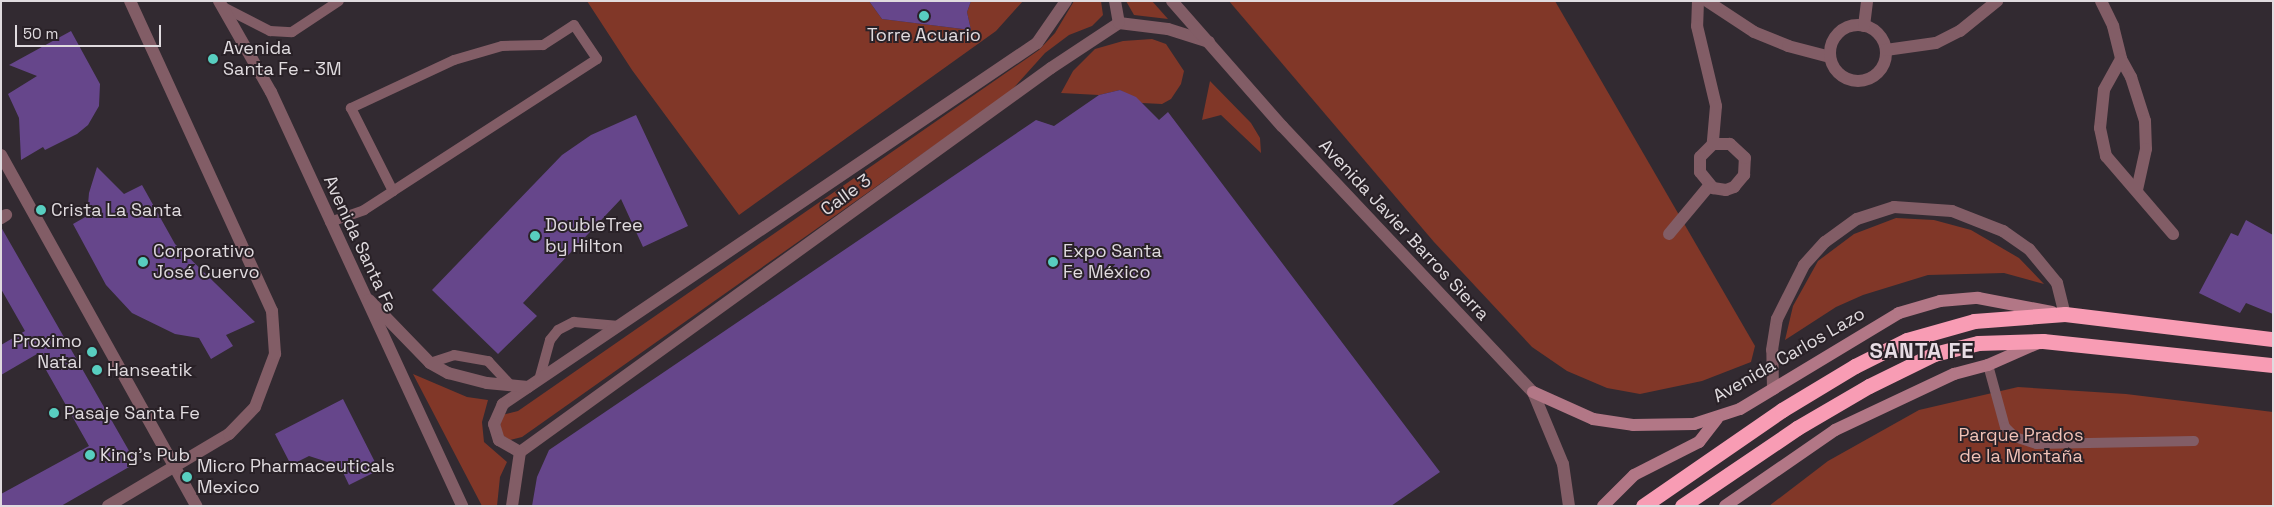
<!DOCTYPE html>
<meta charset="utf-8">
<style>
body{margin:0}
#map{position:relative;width:2274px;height:507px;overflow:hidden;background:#322a31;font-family:"Space Grotesk",sans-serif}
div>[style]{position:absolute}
.green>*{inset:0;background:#813728}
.building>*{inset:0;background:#66468b}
.service>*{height:10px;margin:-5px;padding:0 5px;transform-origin:5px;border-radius:5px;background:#825d66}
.pedestrian>*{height:12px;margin:-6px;padding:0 6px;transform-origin:6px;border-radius:6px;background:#825d66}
.minor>*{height:12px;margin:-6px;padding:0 6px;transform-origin:6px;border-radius:6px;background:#825d66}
.minor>.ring{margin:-6px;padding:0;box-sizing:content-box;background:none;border:12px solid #825d66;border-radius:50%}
.tertiary>*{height:12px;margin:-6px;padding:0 6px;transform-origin:6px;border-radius:6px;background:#825d66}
.secondary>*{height:12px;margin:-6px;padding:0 6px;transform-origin:6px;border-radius:6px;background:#b27786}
.motorway>*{height:15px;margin:-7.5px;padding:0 7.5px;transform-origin:7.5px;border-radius:7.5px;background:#f89cb4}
.dots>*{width:14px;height:14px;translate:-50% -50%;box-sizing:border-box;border:2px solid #292127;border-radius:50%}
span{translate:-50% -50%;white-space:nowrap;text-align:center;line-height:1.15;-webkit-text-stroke:4px #292127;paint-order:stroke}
.poi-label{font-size:18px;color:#e0dbdf}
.left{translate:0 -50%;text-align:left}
.right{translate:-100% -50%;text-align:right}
.street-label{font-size:18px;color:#e0dbdf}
.park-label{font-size:18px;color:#f1c2b7}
.district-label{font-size:22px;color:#e7dce4;font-weight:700;letter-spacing:1px}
.frame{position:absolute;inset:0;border:2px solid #e0dbdf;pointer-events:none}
.scale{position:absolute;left:15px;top:25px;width:146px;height:22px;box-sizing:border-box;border:2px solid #e0dbdf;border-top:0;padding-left:6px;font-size:15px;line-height:18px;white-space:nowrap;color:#e0dbdf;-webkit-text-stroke:4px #292127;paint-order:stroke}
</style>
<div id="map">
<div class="green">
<i style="clip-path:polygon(587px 1px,869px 1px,882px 19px,971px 30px,967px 12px,971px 1px,1023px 1px,996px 31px,739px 215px,632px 70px)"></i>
<i style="clip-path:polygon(1074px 1px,1101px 1px,1103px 15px,1092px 26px,1069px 35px,1045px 53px,1010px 92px,522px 437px,510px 440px,499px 433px,502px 415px,518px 411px,1039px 50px,1055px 33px)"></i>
<i style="clip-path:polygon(1126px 1px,1152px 1px,1168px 19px,1134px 15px)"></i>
<i style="clip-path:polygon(1229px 1px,1555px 1px,1755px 346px,1751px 362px,1702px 381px,1640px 394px,1607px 388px,1567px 371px,1532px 347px,1434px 242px)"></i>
<i style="clip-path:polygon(1152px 39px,1166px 44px,1184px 71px,1181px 84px,1171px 99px,1162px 104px,1142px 103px,1120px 90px,1099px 95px,1061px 93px,1073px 71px,1095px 49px,1123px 41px)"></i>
<i style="clip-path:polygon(1210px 81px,1251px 123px,1260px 138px,1261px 153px,1221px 115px,1202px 120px)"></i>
<i style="clip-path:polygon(1896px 218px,1934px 220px,1971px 230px,2019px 258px,2044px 284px,2004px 273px,1928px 275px,1863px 295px,1836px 307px,1785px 340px,1793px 306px,1818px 261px,1854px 234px)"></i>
<i style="clip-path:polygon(413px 374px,467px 397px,488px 400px,482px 422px,484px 442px,507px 462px,500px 477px,497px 506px,482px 506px)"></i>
<i style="clip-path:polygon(2018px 387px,2126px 394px,2273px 412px,2273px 506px,1769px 506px,1828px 461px,1919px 410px)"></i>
</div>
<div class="building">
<i style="clip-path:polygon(869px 1px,971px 1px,967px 12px,971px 30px,882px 19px)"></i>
<i style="clip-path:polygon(71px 31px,100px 84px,99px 106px,88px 125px,77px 134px,45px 150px,43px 147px,21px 160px,19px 118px,8px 94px,37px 76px,9px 65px)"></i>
<i style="clip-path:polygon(1120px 90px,1136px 97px,1159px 120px,1168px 112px,1440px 472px,1391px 506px,532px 506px,537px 477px,549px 450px,1036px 120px,1054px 126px,1099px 95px)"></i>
<i style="clip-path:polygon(636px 115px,688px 226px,643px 247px,621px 199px,523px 303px,537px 316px,498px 354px,432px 290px,562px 155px,591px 135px)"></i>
<i style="clip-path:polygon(97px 167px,124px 194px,142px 185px,175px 244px,255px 322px,226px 335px,233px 346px,211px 359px,199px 338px,175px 334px,132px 313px,106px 285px,73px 224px,87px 216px,89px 193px)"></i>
<i style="clip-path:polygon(2246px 220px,2273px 235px,2273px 314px,2246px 303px,2240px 313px,2199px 293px,2231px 233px,2238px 236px)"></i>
<i style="clip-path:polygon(1px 227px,136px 463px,61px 506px,1px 506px,1px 494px,89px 446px,37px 354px,1px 375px,1px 345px,25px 331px,1px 289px)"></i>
<i style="clip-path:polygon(343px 399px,379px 470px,349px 485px,340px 466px,309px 456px,291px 465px,275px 434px)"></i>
</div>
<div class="service">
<i style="left:223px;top:7px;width:53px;rotate:27.1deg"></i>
<i style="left:270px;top:31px;width:22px;rotate:3deg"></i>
<i style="left:292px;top:32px;width:56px;rotate:-33.4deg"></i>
<i style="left:330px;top:222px;width:36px;rotate:-19deg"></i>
<i style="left:364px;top:210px;width:35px;rotate:-33deg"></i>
<i style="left:393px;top:191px;width:243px;rotate:-32.9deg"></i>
<i style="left:597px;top:59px;width:41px;rotate:-124.1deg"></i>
<i style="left:574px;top:25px;width:37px;rotate:147deg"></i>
<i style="left:543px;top:45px;width:41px;rotate:178.6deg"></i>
<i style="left:502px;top:46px;width:50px;rotate:163.7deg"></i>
<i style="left:454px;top:60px;width:114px;rotate:155deg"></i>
<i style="left:351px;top:108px;width:93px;rotate:63.2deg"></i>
<i style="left:430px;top:363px;width:25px;rotate:-18deg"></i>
<i style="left:454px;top:355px;width:35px;rotate:10deg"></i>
<i style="left:488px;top:361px;width:34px;rotate:47deg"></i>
<i style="left:1988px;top:365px;width:64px;rotate:74.7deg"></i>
<i style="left:2005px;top:427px;width:14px;rotate:45deg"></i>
<i style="left:2015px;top:437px;width:22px;rotate:18deg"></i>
<i style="left:2036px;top:444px;width:158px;rotate:-1.1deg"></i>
<i style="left:539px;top:380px;width:41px;rotate:-74.6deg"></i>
<i style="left:550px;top:340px;width:13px;rotate:-51deg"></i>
<i style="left:558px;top:330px;width:18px;rotate:-27deg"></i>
<i style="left:574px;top:322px;width:45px;rotate:5.1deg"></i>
</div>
<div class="pedestrian">
<i style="left:1px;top:218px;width:6px;rotate:-31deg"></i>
<i style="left:1773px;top:389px;width:39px;rotate:-91deg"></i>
<i style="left:1772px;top:350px;width:31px;rotate:-81deg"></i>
<i style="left:1777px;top:319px;width:60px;rotate:-63.4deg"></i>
<i style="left:1804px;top:265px;width:31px;rotate:-48deg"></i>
<i style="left:1825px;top:242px;width:39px;rotate:-36deg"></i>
<i style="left:1857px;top:219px;width:39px;rotate:-18deg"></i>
<i style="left:1894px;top:207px;width:58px;rotate:3.9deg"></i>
<i style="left:1952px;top:211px;width:55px;rotate:21.4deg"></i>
<i style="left:2003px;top:231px;width:32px;rotate:35deg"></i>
<i style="left:2029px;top:249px;width:44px;rotate:50.5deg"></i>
<i style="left:2057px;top:283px;width:32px;rotate:76deg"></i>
</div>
<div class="minor">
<i style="left:1066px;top:1px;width:51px;rotate:124.6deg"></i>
<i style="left:1037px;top:43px;width:645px;rotate:145.94deg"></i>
<i style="left:503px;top:404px;width:22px;rotate:114deg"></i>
<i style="left:494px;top:424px;width:17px;rotate:73deg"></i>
<i style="left:499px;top:440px;width:24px;rotate:30deg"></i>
<i style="left:520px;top:452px;width:655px;rotate:-35.87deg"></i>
<i style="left:1051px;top:68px;width:82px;rotate:-33.5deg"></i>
<i style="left:1119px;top:23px;width:49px;rotate:7deg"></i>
<i style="left:1168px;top:29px;width:43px;rotate:17.6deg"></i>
<i style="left:1115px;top:1px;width:22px;rotate:80deg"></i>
<i style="left:1698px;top:1px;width:25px;rotate:92deg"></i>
<i style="left:1697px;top:26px;width:82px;rotate:76.6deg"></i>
<i style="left:1716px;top:106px;width:38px;rotate:95deg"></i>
<i style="left:1713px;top:144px;width:18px;rotate:135deg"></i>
<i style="left:1700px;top:157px;width:15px;rotate:90deg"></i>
<i style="left:1700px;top:172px;width:21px;rotate:51deg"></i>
<i style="left:1713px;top:188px;width:13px;rotate:9deg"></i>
<i style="left:1726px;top:190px;width:9px;rotate:-21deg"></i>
<i style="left:1734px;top:187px;width:16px;rotate:-50deg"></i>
<i style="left:1744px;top:175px;width:17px;rotate:-87deg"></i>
<i style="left:1745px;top:158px;width:21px;rotate:-137deg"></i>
<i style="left:1730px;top:144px;width:17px;rotate:180deg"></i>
<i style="left:1707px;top:1px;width:56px;rotate:33.4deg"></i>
<i style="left:1754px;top:32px;width:37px;rotate:22deg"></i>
<i style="left:1788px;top:46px;width:43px;rotate:14.7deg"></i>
<i style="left:2101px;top:1px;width:28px;rotate:64deg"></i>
<i style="left:2113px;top:26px;width:34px;rotate:76deg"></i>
<i style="left:2121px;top:59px;width:21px;rotate:61deg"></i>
<i style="left:2131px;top:77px;width:46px;rotate:72.3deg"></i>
<i style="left:2145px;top:121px;width:28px;rotate:88deg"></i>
<i style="left:2146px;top:149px;width:42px;rotate:102.4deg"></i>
<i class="ring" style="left:1830px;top:25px;width:44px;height:44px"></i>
<i style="left:1864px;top:26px;width:25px;rotate:-83deg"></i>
<i style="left:1886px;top:50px;width:50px;rotate:-8deg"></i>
<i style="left:1936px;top:43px;width:27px;rotate:-27deg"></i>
<i style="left:1960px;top:31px;width:48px;rotate:-39deg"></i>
<i style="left:2121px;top:59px;width:35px;rotate:119deg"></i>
<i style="left:2104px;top:90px;width:38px;rotate:96deg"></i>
<i style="left:2100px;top:128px;width:29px;rotate:78deg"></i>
<i style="left:2106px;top:156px;width:103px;rotate:49.3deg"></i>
<i style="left:1px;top:155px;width:402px;rotate:60.9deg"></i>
<i style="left:1669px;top:234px;width:62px;rotate:-50.2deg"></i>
<i style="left:108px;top:506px;width:141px;rotate:-30.8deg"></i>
<i style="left:229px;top:434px;width:37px;rotate:-46deg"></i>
<i style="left:255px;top:407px;width:57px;rotate:-69.3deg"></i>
<i style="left:275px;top:354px;width:43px;rotate:-94deg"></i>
<i style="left:272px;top:311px;width:341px;rotate:-114.6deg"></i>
</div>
<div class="tertiary">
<i style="left:219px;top:1px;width:105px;rotate:60.3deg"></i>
<i style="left:271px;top:92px;width:456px;rotate:65.2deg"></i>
<i style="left:1172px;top:1px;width:167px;rotate:48.7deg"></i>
<i style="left:1282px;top:126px;width:366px;rotate:46.7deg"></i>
<i style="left:1533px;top:392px;width:78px;rotate:67.4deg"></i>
<i style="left:1563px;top:464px;width:42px;rotate:81.9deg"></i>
<i style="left:369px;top:300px;width:88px;rotate:45.9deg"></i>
<i style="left:430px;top:363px;width:21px;rotate:29deg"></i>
<i style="left:448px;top:373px;width:40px;rotate:14.4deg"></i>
<i style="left:487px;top:383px;width:41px;rotate:5.6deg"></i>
<i style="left:512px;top:506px;width:55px;rotate:-81.6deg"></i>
</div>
<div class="secondary">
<i style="left:1533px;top:392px;width:66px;rotate:24.2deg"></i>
<i style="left:1593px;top:419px;width:40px;rotate:8.5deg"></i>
<i style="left:1633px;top:425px;width:61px;rotate:-0.9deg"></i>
<i style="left:1694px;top:424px;width:48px;rotate:-18.1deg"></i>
<i style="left:1740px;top:409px;width:186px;rotate:-31.1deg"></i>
<i style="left:1899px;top:313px;width:43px;rotate:-16.3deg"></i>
<i style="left:1940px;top:301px;width:38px;rotate:-5deg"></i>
<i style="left:1978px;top:298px;width:75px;rotate:10.7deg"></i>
<i style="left:1603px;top:506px;width:44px;rotate:-45deg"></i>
<i style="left:1634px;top:475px;width:73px;rotate:-26.9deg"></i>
<i style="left:1699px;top:442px;width:29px;rotate:-52deg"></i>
<i style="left:1725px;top:506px;width:134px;rotate:-34.6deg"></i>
<i style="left:1835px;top:430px;width:132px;rotate:-25.2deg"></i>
<i style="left:1954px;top:374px;width:35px;rotate:-15deg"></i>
<i style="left:1988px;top:365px;width:55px;rotate:-23.7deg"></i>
</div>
<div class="motorway">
<i style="left:1643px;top:506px;width:169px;rotate:-34.6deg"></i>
<i style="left:1782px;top:410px;width:85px;rotate:-31.1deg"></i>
<i style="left:1855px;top:366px;width:58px;rotate:-26.6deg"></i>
<i style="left:1907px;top:340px;width:70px;rotate:-15.8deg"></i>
<i style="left:1974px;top:321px;width:91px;rotate:-4.4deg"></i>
<i style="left:2065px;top:314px;width:209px;rotate:6.9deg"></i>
<i style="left:1682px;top:506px;width:139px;rotate:-34.1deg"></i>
<i style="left:1797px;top:428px;width:83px;rotate:-30.3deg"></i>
<i style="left:1869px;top:386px;width:72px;rotate:-26.2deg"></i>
<i style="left:1934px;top:354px;width:45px;rotate:-14deg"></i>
<i style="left:1978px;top:343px;width:65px;rotate:-1.8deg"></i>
<i style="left:2043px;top:341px;width:231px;rotate:6deg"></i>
</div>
<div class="dots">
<i style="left:924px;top:16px;background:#58cec0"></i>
<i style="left:213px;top:59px;background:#58cec0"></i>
<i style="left:41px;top:210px;background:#58cec0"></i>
<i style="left:535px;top:236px;background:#58cec0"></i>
<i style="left:143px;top:262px;background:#58cec0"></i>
<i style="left:1053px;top:262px;background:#58cec0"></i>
<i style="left:92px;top:352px;background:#58cec0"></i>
<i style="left:97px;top:370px;background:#58cec0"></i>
<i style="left:54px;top:413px;background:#58cec0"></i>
<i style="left:90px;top:455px;background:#58cec0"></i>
<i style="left:187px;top:477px;background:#58cec0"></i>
</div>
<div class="poi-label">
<span style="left:924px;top:35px">Torre Acuario</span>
<span class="left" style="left:223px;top:59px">Avenida<br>Santa Fe - 3M</span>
<span class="left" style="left:51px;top:210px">Crista La Santa</span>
<span class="left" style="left:545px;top:236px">DoubleTree<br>by Hilton</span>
<span class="left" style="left:153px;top:262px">Corporativo<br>José Cuervo</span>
<span class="left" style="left:1063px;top:262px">Expo Santa<br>Fe México</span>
<span class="right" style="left:82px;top:352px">Proximo<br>Natal</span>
<span class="left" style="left:107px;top:370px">Hanseatik</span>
<span class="left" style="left:64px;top:413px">Pasaje Santa Fe</span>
<span class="left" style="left:100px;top:455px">King's Pub</span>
<span class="left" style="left:197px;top:477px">Micro Pharmaceuticals<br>Mexico</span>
</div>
<div class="street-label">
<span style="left:846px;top:195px;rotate:-36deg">Calle 3</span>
<span style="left:1404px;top:230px;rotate:47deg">Avenida Javier Barros Sierra</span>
<span style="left:360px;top:244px;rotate:65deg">Avenida Santa Fe</span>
<span style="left:1789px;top:355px;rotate:-30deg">Avenida Carlos Lazo</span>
</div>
<div class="park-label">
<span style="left:2021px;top:446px">Parque Prados<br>de la Montaña</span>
</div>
<div class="district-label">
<span style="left:1922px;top:351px">SANTA FE</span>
</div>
<div class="frame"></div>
<div class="scale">50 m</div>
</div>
